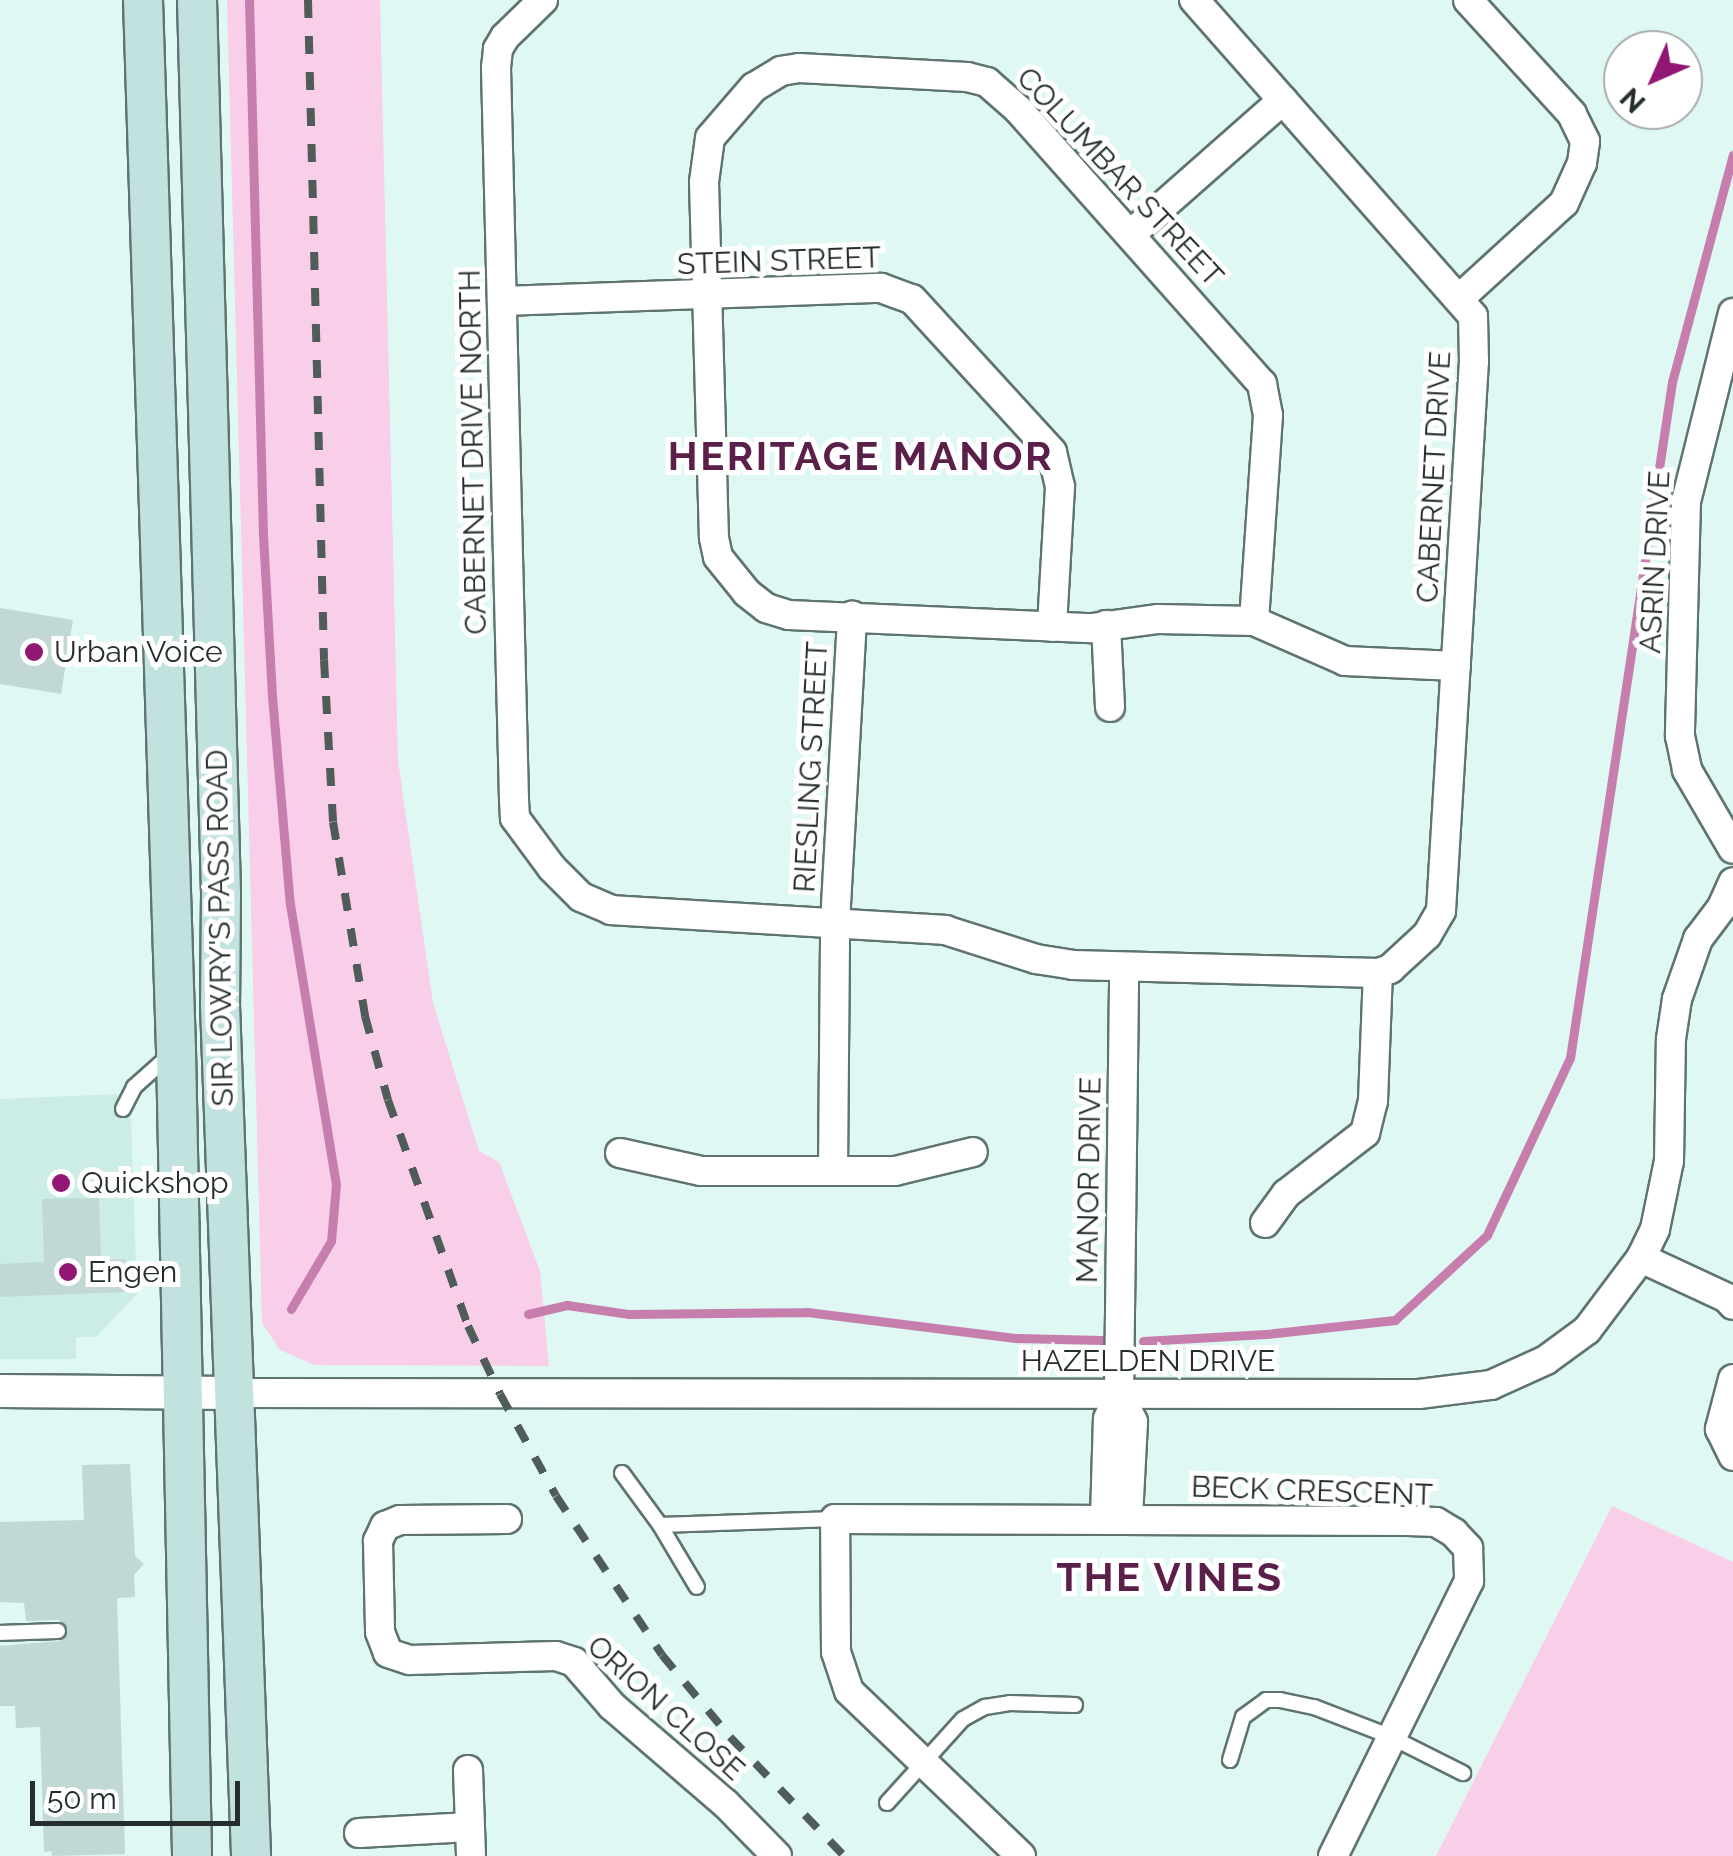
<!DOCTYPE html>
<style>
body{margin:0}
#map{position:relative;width:1733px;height:1856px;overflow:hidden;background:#e0f8f4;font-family:Raleway,sans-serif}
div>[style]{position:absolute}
.built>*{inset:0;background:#ccece6}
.green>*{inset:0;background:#f9cee8}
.stream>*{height:9px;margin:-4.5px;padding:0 4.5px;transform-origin:4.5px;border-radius:4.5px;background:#c67ead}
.building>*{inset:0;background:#c1d8d4}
.roads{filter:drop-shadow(2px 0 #5f7470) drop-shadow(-2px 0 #5f7470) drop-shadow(0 2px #5f7470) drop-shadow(0 -2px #5f7470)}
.service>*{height:14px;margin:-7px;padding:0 7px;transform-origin:7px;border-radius:7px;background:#fff}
.minor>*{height:28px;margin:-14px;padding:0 14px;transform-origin:14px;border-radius:14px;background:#fff}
.tertiary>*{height:32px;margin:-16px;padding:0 16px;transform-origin:16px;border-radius:16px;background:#fff}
.secondary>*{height:38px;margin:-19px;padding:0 19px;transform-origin:19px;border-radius:19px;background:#c1e2df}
.rail>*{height:8px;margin-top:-4px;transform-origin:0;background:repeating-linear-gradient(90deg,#505c5a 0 18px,transparent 0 36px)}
.dots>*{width:28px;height:28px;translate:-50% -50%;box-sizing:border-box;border:5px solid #fff;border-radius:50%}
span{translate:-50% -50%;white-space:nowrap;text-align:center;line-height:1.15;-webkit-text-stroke:10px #fff;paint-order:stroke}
.street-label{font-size:30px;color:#252e2d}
.poi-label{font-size:30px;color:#252e2d}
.left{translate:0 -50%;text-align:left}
.district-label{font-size:40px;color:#5a2049;font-weight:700;letter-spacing:2.5px}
.north{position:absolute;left:1603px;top:30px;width:100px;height:100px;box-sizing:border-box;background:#fff;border:2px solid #a8abab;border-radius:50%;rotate:225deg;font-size:28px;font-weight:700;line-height:40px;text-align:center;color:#252e2d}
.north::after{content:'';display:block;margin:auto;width:35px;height:45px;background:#921673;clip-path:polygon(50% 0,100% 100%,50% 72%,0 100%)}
.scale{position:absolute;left:30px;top:1781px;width:210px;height:45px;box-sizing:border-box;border:5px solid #252e2d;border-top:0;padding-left:12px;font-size:30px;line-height:35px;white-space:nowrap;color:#252e2d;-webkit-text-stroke:8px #fff;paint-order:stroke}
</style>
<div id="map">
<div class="built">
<i style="clip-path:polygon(117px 1094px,131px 1119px,137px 1294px,96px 1337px,76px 1337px,76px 1359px,0 1359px,0 1099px)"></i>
</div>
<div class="green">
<i style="clip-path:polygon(227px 0,380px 0,398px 761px,433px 1003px,479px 1151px,499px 1162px,540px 1271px,549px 1366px,314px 1365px,280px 1350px,262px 1323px)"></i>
<i style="clip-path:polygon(1612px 1506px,1733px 1562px,1733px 1856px,1436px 1856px)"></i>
</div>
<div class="stream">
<i style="left:249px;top:0;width:535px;rotate:88.5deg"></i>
<i style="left:263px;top:535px;width:161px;rotate:86.8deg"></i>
<i style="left:272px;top:696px;width:209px;rotate:85.1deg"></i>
<i style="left:290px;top:904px;width:284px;rotate:80.7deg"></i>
<i style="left:336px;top:1184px;width:57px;rotate:95deg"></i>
<i style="left:331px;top:1241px;width:79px;rotate:120.5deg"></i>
<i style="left:528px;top:1314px;width:40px;rotate:-13deg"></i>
<i style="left:567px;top:1305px;width:63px;rotate:8.3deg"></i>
<i style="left:629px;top:1314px;width:178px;rotate:-0.6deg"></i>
<i style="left:807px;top:1312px;width:212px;rotate:7.1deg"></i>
<i style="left:1017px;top:1338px;width:85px;rotate:1.3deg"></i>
<i style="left:1143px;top:1341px;width:123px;rotate:-3.3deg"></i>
<i style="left:1266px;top:1334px;width:130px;rotate:-6.2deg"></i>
<i style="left:1395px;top:1320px;width:125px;rotate:-42.7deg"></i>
<i style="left:1487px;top:1235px;width:195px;rotate:-64.9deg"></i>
<i style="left:1570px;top:1058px;width:684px;rotate:-81.42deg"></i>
<i style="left:1672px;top:382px;width:235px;rotate:-75deg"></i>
</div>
<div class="building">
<i style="clip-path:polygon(0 608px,73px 620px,61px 694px,0 684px)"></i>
<i style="clip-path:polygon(99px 1198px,101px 1260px,125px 1259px,125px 1292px,0 1297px,0 1264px,44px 1262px,42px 1199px)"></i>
<i style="clip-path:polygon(130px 1464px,135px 1556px,144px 1564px,134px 1575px,135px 1597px,117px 1598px,125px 1854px,52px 1856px,51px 1851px,44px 1852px,40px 1727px,16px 1728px,15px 1706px,0 1706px,0 1646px,59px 1641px,68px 1630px,59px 1620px,26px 1621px,24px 1603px,0 1602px,0 1522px,84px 1520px,82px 1465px)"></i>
</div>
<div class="roads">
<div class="service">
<i style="left:123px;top:1109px;width:25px;rotate:-63deg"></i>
<i style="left:134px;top:1087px;width:50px;rotate:-41.7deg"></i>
<i style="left:622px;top:1473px;width:64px;rotate:53.8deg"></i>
<i style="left:660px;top:1525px;width:175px;rotate:-2deg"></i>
<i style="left:660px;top:1525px;width:72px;rotate:59.2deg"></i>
<i style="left:0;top:1633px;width:58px;rotate:-2deg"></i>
<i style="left:1230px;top:1760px;width:45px;rotate:-73.2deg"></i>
<i style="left:1243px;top:1717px;width:29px;rotate:-36deg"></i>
<i style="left:1266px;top:1700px;width:14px"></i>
<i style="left:1280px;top:1700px;width:35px;rotate:12deg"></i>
<i style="left:1314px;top:1707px;width:80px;rotate:21.1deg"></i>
<i style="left:1389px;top:1736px;width:83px;rotate:26.6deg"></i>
<i style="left:887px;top:1803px;width:113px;rotate:-47.9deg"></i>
<i style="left:963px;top:1719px;width:25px;rotate:-29deg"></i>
<i style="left:985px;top:1707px;width:25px;rotate:-9deg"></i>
<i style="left:1010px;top:1703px;width:65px;rotate:1.8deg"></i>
</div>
<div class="minor">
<i style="left:543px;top:0;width:53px;rotate:135.8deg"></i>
<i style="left:505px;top:37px;width:14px;rotate:120deg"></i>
<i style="left:498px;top:49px;width:19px;rotate:96deg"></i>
<i style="left:496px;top:68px;width:732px;rotate:88.59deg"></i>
<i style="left:514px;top:800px;width:18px;rotate:87deg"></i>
<i style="left:515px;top:818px;width:62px;rotate:53.5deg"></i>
<i style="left:552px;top:868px;width:41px;rotate:45deg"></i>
<i style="left:581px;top:897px;width:33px;rotate:23deg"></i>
<i style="left:611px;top:910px;width:335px;rotate:3.4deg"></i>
<i style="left:945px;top:930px;width:96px;rotate:17.7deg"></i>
<i style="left:1036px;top:959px;width:37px;rotate:9deg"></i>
<i style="left:1073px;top:965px;width:305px;rotate:1.5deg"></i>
<i style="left:1378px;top:973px;width:13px;rotate:-18deg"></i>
<i style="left:1390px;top:969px;width:50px;rotate:-42.6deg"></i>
<i style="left:1427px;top:935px;width:28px;rotate:-60deg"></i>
<i style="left:1441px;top:911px;width:551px;rotate:-86.57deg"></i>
<i style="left:1474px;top:361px;width:45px;rotate:-91.3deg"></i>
<i style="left:1473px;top:316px;width:422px;rotate:-131.4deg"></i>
<i style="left:1132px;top:233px;width:201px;rotate:-41.4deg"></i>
<i style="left:1461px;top:297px;width:139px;rotate:-42.4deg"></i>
<i style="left:1564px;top:203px;width:44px;rotate:-65.8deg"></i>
<i style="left:1582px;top:163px;width:22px;rotate:-82deg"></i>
<i style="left:1585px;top:141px;width:30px;rotate:-116deg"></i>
<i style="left:1572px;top:114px;width:154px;rotate:-132.4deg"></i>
<i style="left:502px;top:301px;width:379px;rotate:-2deg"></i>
<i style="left:881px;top:288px;width:33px;rotate:20deg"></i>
<i style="left:912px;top:299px;width:207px;rotate:47.5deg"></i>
<i style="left:1052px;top:452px;width:36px;rotate:77deg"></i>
<i style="left:1060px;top:487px;width:140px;rotate:93.3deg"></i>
<i style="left:1733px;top:313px;width:194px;rotate:104deg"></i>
<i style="left:1686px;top:501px;width:235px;rotate:91.5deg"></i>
<i style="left:1680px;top:736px;width:35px;rotate:78deg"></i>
<i style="left:1687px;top:770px;width:91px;rotate:59.8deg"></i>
<i style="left:1254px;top:621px;width:206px;rotate:-86.1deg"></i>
<i style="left:1268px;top:415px;width:32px;rotate:-101deg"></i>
<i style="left:1262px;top:384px;width:365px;rotate:-131.6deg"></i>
<i style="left:1020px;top:111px;width:44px;rotate:-138.7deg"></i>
<i style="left:987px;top:82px;width:21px;rotate:-166deg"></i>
<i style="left:967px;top:77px;width:168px;rotate:-176.9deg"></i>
<i style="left:799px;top:68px;width:18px;rotate:171deg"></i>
<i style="left:781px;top:71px;width:31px;rotate:149deg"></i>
<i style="left:754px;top:87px;width:67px;rotate:130.8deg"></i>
<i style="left:710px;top:138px;width:44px;rotate:97.8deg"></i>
<i style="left:704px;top:182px;width:356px;rotate:88.4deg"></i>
<i style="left:714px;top:538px;width:19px;rotate:78deg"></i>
<i style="left:718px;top:557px;width:46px;rotate:51.1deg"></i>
<i style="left:747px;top:593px;width:24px;rotate:38deg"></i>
<i style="left:766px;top:608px;width:24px;rotate:17deg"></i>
<i style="left:789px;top:615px;width:303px;rotate:2.5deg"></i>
<i style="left:1092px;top:628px;width:67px;rotate:-7.8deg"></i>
<i style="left:1158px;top:619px;width:96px;rotate:1.2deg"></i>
<i style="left:1254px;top:621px;width:99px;rotate:23.7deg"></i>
<i style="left:1345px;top:661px;width:111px;rotate:2.6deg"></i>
<i style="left:1106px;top:625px;width:82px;rotate:87.2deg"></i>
<i style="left:620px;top:1153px;width:83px;rotate:12.5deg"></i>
<i style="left:701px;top:1171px;width:194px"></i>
<i style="left:895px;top:1171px;width:80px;rotate:-13.7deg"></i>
<i style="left:833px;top:1170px;width:247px;rotate:-89.5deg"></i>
<i style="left:835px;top:923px;width:308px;rotate:-86.8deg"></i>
<i style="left:1265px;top:1223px;width:36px;rotate:-54deg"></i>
<i style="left:1286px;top:1194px;width:100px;rotate:-37.7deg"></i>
<i style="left:1365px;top:1133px;width:33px;rotate:-76deg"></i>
<i style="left:1373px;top:1101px;width:128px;rotate:-87.8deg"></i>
<i style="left:1641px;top:1258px;width:95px;rotate:24.9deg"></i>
<i style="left:1727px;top:1298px;width:9px;rotate:49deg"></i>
<i style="left:1733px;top:1379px;width:52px;rotate:104.6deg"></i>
<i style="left:1720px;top:1429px;width:30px;rotate:64deg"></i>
<i style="left:234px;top:1393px;width:1185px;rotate:0.05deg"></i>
<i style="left:1419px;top:1394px;width:73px;rotate:-7.1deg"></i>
<i style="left:1491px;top:1385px;width:60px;rotate:-24.4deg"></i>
<i style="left:1546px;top:1360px;width:51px;rotate:-36.2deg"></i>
<i style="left:1587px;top:1330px;width:90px;rotate:-53.1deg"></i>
<i style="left:1641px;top:1258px;width:32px;rotate:-64deg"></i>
<i style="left:1655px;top:1229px;width:69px;rotate:-78.4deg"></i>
<i style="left:1669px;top:1161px;width:122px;rotate:-89.1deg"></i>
<i style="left:1671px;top:1039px;width:40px;rotate:-81.5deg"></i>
<i style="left:1677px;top:999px;width:64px;rotate:-70.7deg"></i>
<i style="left:1698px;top:939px;width:40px;rotate:-53deg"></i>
<i style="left:1722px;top:907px;width:27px;rotate:-66deg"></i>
<i style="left:1119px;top:1394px;width:31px;rotate:63deg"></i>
<i style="left:1133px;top:1422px;width:97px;rotate:93deg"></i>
<i style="left:1105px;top:1518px;width:99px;rotate:-88.3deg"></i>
<i style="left:1108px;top:1419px;width:27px;rotate:-66deg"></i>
<i style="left:1119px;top:1394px;width:427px;rotate:-89.3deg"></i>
<i style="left:507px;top:1519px;width:107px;rotate:179.5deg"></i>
<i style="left:400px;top:1520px;width:16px;rotate:158deg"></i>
<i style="left:385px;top:1526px;width:17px;rotate:115deg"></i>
<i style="left:378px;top:1541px;width:91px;rotate:88.7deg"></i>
<i style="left:380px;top:1632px;width:22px;rotate:69deg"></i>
<i style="left:388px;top:1653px;width:23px;rotate:18deg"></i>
<i style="left:410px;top:1660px;width:146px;rotate:-1.6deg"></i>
<i style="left:556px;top:1656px;width:19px;rotate:18deg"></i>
<i style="left:574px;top:1662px;width:58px;rotate:49.2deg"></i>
<i style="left:612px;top:1706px;width:150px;rotate:40.7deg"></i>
<i style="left:726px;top:1804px;width:73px;rotate:45.6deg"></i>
<i style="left:468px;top:1770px;width:86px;rotate:88deg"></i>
<i style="left:359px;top:1833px;width:111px;rotate:-3.1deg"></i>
<i style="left:1021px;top:1856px;width:238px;rotate:-136.2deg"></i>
<i style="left:849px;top:1691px;width:41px;rotate:-108.4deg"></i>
<i style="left:836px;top:1652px;width:133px;rotate:-90.4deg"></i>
<i style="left:835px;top:1519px;width:573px;rotate:0.2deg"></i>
<i style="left:1408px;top:1521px;width:28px;rotate:2deg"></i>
<i style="left:1436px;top:1522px;width:21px;rotate:31deg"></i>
<i style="left:1454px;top:1533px;width:21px;rotate:47deg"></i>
<i style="left:1468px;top:1548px;width:33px;rotate:88deg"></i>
<i style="left:1469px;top:1581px;width:307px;rotate:116.3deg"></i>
</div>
<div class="tertiary">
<i style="left:0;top:1391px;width:234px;rotate:0.5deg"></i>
</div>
<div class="secondary">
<i style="left:143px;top:0;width:1051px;rotate:88.2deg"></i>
<i style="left:176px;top:1050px;width:806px;rotate:88.86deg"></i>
<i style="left:197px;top:0;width:894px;rotate:88.46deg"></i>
<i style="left:221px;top:894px;width:111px;rotate:90.5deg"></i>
<i style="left:220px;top:1005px;width:852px;rotate:87.91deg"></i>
</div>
</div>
<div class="rail">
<i style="left:308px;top:0;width:660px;rotate:88.61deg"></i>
<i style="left:324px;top:660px;width:162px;rotate:86.8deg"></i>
<i style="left:333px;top:822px;width:197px;rotate:80.6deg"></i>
<i style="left:365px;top:1016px;width:87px;rotate:74.7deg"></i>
<i style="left:388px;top:1100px;width:240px;rotate:70.5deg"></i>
<i style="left:468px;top:1326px;width:75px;rotate:64.8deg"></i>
<i style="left:500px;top:1394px;width:116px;rotate:61.2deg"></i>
<i style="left:556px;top:1496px;width:191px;rotate:56.3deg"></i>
<i style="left:662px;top:1655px;width:107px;rotate:50.3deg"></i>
<i style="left:730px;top:1737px;width:165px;rotate:46.2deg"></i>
</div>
<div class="dots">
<i style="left:34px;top:652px;background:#921673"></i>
<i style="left:61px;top:1183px;background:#921673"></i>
<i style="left:68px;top:1272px;background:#921673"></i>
</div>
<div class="street-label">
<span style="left:1120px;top:177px;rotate:47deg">COLUMBAR STREET</span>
<span style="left:779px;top:261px;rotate:-2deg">STEIN STREET</span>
<span style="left:473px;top:452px;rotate:-91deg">CABERNET DRIVE NORTH</span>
<span style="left:1434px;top:477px;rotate:-87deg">CABERNET DRIVE</span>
<span style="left:1655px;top:562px;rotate:-87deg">ASRIN DRIVE</span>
<span style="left:811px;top:767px;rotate:-87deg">RIESLING STREET</span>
<span style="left:220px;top:928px;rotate:-91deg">SIR LOWRY'S PASS ROAD</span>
<span style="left:1089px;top:1180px;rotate:-89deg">MANOR DRIVE</span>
<span style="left:1148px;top:1361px">HAZELDEN DRIVE</span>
<span style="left:1312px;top:1491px;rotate:2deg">BECK CRESCENT</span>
<span style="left:666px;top:1708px;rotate:42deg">ORION CLOSE</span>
</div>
<div class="poi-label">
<span class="left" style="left:54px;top:652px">Urban Voice</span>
<span class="left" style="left:81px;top:1183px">Quickshop</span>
<span class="left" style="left:88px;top:1272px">Engen</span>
</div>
<div class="district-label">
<span style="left:861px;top:456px">HERITAGE MANOR</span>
<span style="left:1170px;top:1577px">THE VINES</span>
</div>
<div class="north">N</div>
<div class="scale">50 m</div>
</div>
